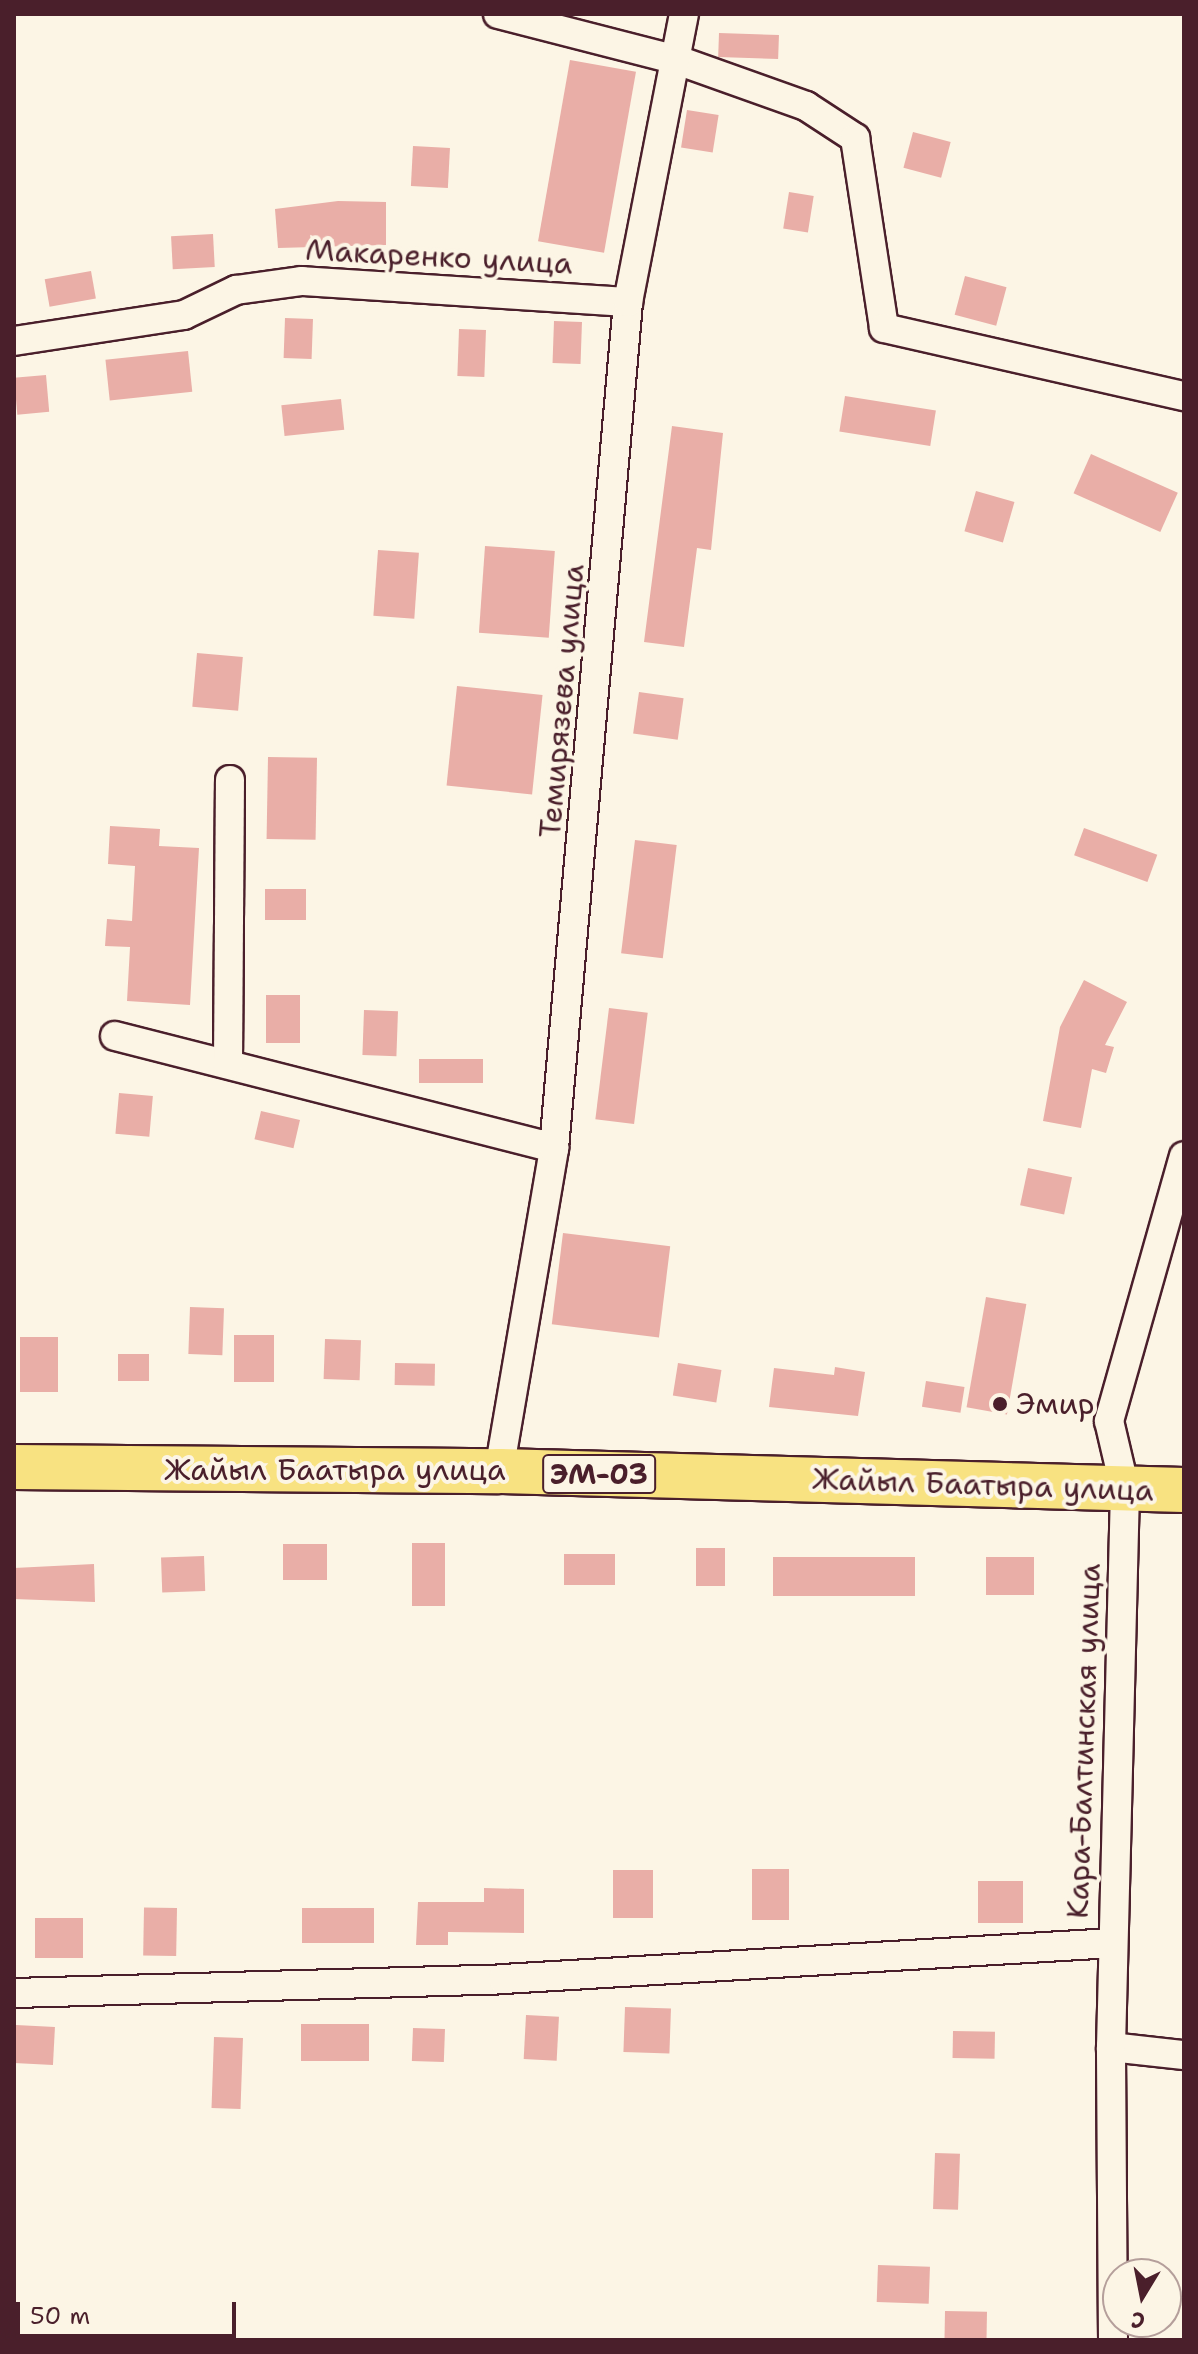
<!DOCTYPE html>
<meta charset="utf-8">
<style>
body{margin:0}
#map{position:relative;width:1198px;height:2354px;overflow:hidden;background:#fcf5e5;font-family:"Shantell Sans",sans-serif}
div>[style]{position:absolute}
.building>*{inset:0;background:#e9aea7;transform-origin:0 0}
.roads{filter:drop-shadow(2px 0 #4a1f2b) drop-shadow(-2px 0 #4a1f2b) drop-shadow(0 2px #4a1f2b) drop-shadow(0 -2px #4a1f2b)}
.minor>*{height:28px;margin:-14px;padding:0 14px;transform-origin:14px;border-radius:14px;background:#fcf5e5}
.trunk>*{height:44px;margin:-22px;padding:0 22px;transform-origin:22px;border-radius:22px;background:#f8e281}
.dots>*{width:22px;height:22px;translate:-50% -50%;box-sizing:border-box;border:4px solid #fcf5e5;border-radius:50%}
span{translate:-50% -50%;white-space:nowrap;text-align:center;line-height:1.15;-webkit-text-stroke:8px #fcf5e5;paint-order:stroke}
.shield-label span{padding:2px 6px;background:#fcf5e5;border:2px solid;border-radius:6px;-webkit-text-stroke-width:0}
.shield-label{font-size:28px;color:#4a1f2b;font-weight:700}
.street-label{font-size:30px;color:#4a1f2b}
.poi-label{font-size:30px;color:#4a1f2b}
.left{translate:0 -50%;text-align:left}
.frame{position:absolute;inset:0;border:16px solid #4a1f2b;pointer-events:none}
.north{position:absolute;left:1102px;top:2258px;width:80px;height:80px;box-sizing:border-box;background:#fcf5e5;border:2px solid #b59f9b;border-radius:50%;rotate:190deg;font-size:22px;font-weight:700;line-height:32px;text-align:center;color:#4a1f2b}
.north::after{content:'';display:block;margin:auto;width:28px;height:36px;background:#4a1f2b;clip-path:polygon(50% 0,100% 100%,50% 72%,0 100%)}
.scale{position:absolute;left:16px;top:2302px;width:220px;height:36px;box-sizing:border-box;border:4px solid #4a1f2b;border-top:0;padding-left:10px;font-size:24px;line-height:28px;white-space:nowrap;color:#4a1f2b;-webkit-text-stroke:6px #fcf5e5;paint-order:stroke}
</style>
<div id="map">
<div class="building">
<i style="left:719px;top:33px;width:60px;height:24px;rotate:2deg"></i>
<i style="left:570px;top:60px;width:67px;height:184px;rotate:10deg"></i>
<i style="left:687px;top:110px;width:32px;height:38px;rotate:9deg"></i>
<i style="left:913px;top:132px;width:39px;height:37px;rotate:15deg"></i>
<i style="left:413px;top:146px;width:37px;height:40px;rotate:3deg"></i>
<i style="left:789px;top:192px;width:25px;height:37px;rotate:9deg"></i>
<i style="clip-path:polygon(338px 201px,386px 202px,386px 245px,278px 248px,275px 209px)"></i>
<i style="left:213px;top:234px;width:33px;height:42px;rotate:87deg"></i>
<i style="left:91px;top:271px;width:28px;height:47px;rotate:80deg"></i>
<i style="left:965px;top:276px;width:43px;height:40px;rotate:15deg"></i>
<i style="left:285px;top:318px;width:28px;height:40px;rotate:2deg"></i>
<i style="left:554px;top:321px;width:28px;height:42px;rotate:2deg"></i>
<i style="left:459px;top:329px;width:27px;height:47px;rotate:2deg"></i>
<i style="left:188px;top:351px;width:41px;height:83px;rotate:84deg"></i>
<i style="left:46px;top:375px;width:37px;height:32px;rotate:85deg"></i>
<i style="left:845px;top:396px;width:92px;height:36px;rotate:9deg"></i>
<i style="left:341px;top:399px;width:31px;height:60px;rotate:84deg"></i>
<i style="clip-path:polygon(672px 426px,723px 433px,711px 550px,697px 548px,684px 647px,644px 642px)"></i>
<i style="left:1091px;top:454px;width:95px;height:43px;rotate:24deg"></i>
<i style="left:976px;top:491px;width:40px;height:42px;rotate:16deg"></i>
<i style="left:485px;top:546px;width:70px;height:87px;rotate:4deg"></i>
<i style="left:378px;top:550px;width:41px;height:66px;rotate:4deg"></i>
<i style="left:197px;top:653px;width:46px;height:54px;rotate:5deg"></i>
<i style="left:457px;top:686px;width:86px;height:100px;rotate:6deg"></i>
<i style="left:639px;top:692px;width:45px;height:42px;rotate:8deg"></i>
<i style="left:268px;top:757px;width:49px;height:82px;rotate:1deg"></i>
<i style="clip-path:polygon(110px 826px,160px 829px,159px 846px,199px 848px,190px 1005px,127px 1001px,130px 947px,105px 946px,107px 919px,132px 921px,135px 866px,108px 864px)"></i>
<i style="left:1084px;top:828px;width:78px;height:29px;rotate:20deg"></i>
<i style="left:635px;top:840px;width:42px;height:114px;rotate:7deg"></i>
<i style="left:265px;top:889px;width:41px;height:31px"></i>
<i style="clip-path:polygon(1084px 980px,1127px 1002px,1105px 1045px,1114px 1047px,1106px 1073px,1092px 1069px,1081px 1128px,1043px 1121px,1060px 1027px)"></i>
<i style="left:266px;top:995px;width:34px;height:48px"></i>
<i style="left:609px;top:1008px;width:39px;height:112px;rotate:7deg"></i>
<i style="left:364px;top:1010px;width:34px;height:45px;rotate:2deg"></i>
<i style="left:419px;top:1059px;width:64px;height:24px"></i>
<i style="left:119px;top:1093px;width:34px;height:41px;rotate:5deg"></i>
<i style="left:261px;top:1111px;width:40px;height:29px;rotate:13deg"></i>
<i style="left:1028px;top:1168px;width:45px;height:38px;rotate:12deg"></i>
<i style="left:563px;top:1233px;width:108px;height:92px;rotate:7deg"></i>
<i style="left:986px;top:1297px;width:41px;height:112px;rotate:10deg"></i>
<i style="left:190px;top:1307px;width:34px;height:47px;rotate:2deg"></i>
<i style="left:234px;top:1335px;width:40px;height:47px"></i>
<i style="left:20px;top:1337px;width:38px;height:55px"></i>
<i style="left:325px;top:1339px;width:36px;height:40px;rotate:2deg"></i>
<i style="left:118px;top:1354px;width:31px;height:27px"></i>
<i style="left:395px;top:1363px;width:40px;height:22px;rotate:1deg"></i>
<i style="left:678px;top:1363px;width:44px;height:33px;rotate:9deg"></i>
<i style="clip-path:polygon(835px 1367px,865px 1372px,858px 1416px,769px 1407px,774px 1368px,834px 1375px)"></i>
<i style="left:926px;top:1381px;width:39px;height:26px;rotate:9deg"></i>
<i style="left:412px;top:1543px;width:33px;height:63px"></i>
<i style="left:283px;top:1544px;width:44px;height:36px"></i>
<i style="left:696px;top:1548px;width:29px;height:38px"></i>
<i style="left:615px;top:1554px;width:31px;height:51px;rotate:90deg"></i>
<i style="left:204px;top:1556px;width:35px;height:43px;rotate:88deg"></i>
<i style="left:773px;top:1557px;width:142px;height:39px"></i>
<i style="left:986px;top:1557px;width:48px;height:38px"></i>
<i style="clip-path:polygon(94px 1564px,95px 1602px,14px 1599px,14px 1568px)"></i>
<i style="left:752px;top:1869px;width:37px;height:51px"></i>
<i style="left:613px;top:1870px;width:40px;height:48px"></i>
<i style="left:978px;top:1881px;width:45px;height:42px"></i>
<i style="clip-path:polygon(484px 1888px,524px 1889px,524px 1933px,448px 1932px,448px 1945px,416px 1945px,418px 1902px,484px 1902px)"></i>
<i style="left:177px;top:1908px;width:48px;height:33px;rotate:91deg"></i>
<i style="left:302px;top:1908px;width:72px;height:35px"></i>
<i style="left:35px;top:1918px;width:48px;height:40px"></i>
<i style="left:625px;top:2007px;width:46px;height:45px;rotate:2deg"></i>
<i style="left:526px;top:2015px;width:33px;height:44px;rotate:3deg"></i>
<i style="left:301px;top:2024px;width:68px;height:37px"></i>
<i style="left:16px;top:2025px;width:39px;height:38px;rotate:3deg"></i>
<i style="left:413px;top:2028px;width:32px;height:33px;rotate:2deg"></i>
<i style="left:953px;top:2031px;width:42px;height:27px;rotate:1deg"></i>
<i style="left:214px;top:2037px;width:29px;height:71px;rotate:2deg"></i>
<i style="left:935px;top:2153px;width:25px;height:56px;rotate:2deg"></i>
<i style="left:878px;top:2265px;width:52px;height:37px;rotate:2deg"></i>
<i style="left:945px;top:2311px;width:42px;height:29px;rotate:1deg"></i>
</div>
<div class="roads">
<div class="minor">
<i style="left:498px;top:14px;width:185px;rotate:14.4deg"></i>
<i style="left:677px;top:60px;width:137px;rotate:19.6deg"></i>
<i style="left:806px;top:106px;width:59px;rotate:33.1deg"></i>
<i style="left:855px;top:138px;width:192px;rotate:81.3deg"></i>
<i style="left:884px;top:328px;width:308px;rotate:12.8deg"></i>
<i style="left:14px;top:341px;width:172px;rotate:-8.7deg"></i>
<i style="left:184px;top:315px;width:58px;rotate:-25.7deg"></i>
<i style="left:236px;top:290px;width:67px;rotate:-7.8deg"></i>
<i style="left:302px;top:281px;width:327px;rotate:3.7deg"></i>
<i style="left:115px;top:1036px;width:453px;rotate:14.3deg"></i>
<i style="left:228px;top:1064px;width:284px;rotate:-89.6deg"></i>
<i style="left:499px;top:1471px;width:328px;rotate:-80.3deg"></i>
<i style="left:554px;top:1148px;width:849px;rotate:-85deg"></i>
<i style="left:628px;top:302px;width:293px;rotate:-79deg"></i>
<i style="left:14px;top:1993px;width:489px;rotate:-1.6deg"></i>
<i style="left:503px;top:1979px;width:611px;rotate:-3.38deg"></i>
<i style="left:1111px;top:2047px;width:73px;rotate:6.3deg"></i>
<i style="left:1113px;top:2340px;width:293px;rotate:-90.4deg"></i>
<i style="left:1111px;top:2047px;width:558px;rotate:-88.56deg"></i>
<i style="left:1125px;top:1489px;width:70px;rotate:-103.2deg"></i>
<i style="left:1109px;top:1421px;width:275px;rotate:-74.2deg"></i>
</div>
<div class="trunk">
<i style="left:14px;top:1467px;width:485px;rotate:0.5deg"></i>
<i style="left:499px;top:1471px;width:685px;rotate:1.59deg"></i>
</div>
</div>
<div class="dots">
<i style="left:1000px;top:1404px;background:#4a1f2b"></i>
</div>
<div class="shield-label">
<span style="left:599px;top:1474px">ЭМ-03</span>
</div>
<div class="street-label">
<span style="left:439px;top:257px;rotate:3deg">Макаренко улица</span>
<span style="left:562px;top:701px;rotate:-85deg">Темирязева улица</span>
<span style="left:335px;top:1470px">Жайыл Баатыра улица</span>
<span style="left:983px;top:1485px;rotate:2deg">Жайыл Баатыра улица</span>
<span style="left:1084px;top:1741px;rotate:-88deg">Кара-Балтинская улица</span>
</div>
<div class="poi-label">
<span class="left" style="left:1016px;top:1404px">Эмир</span>
</div>
<div class="frame"></div>
<div class="north">С</div>
<div class="scale">50 m</div>
</div>
